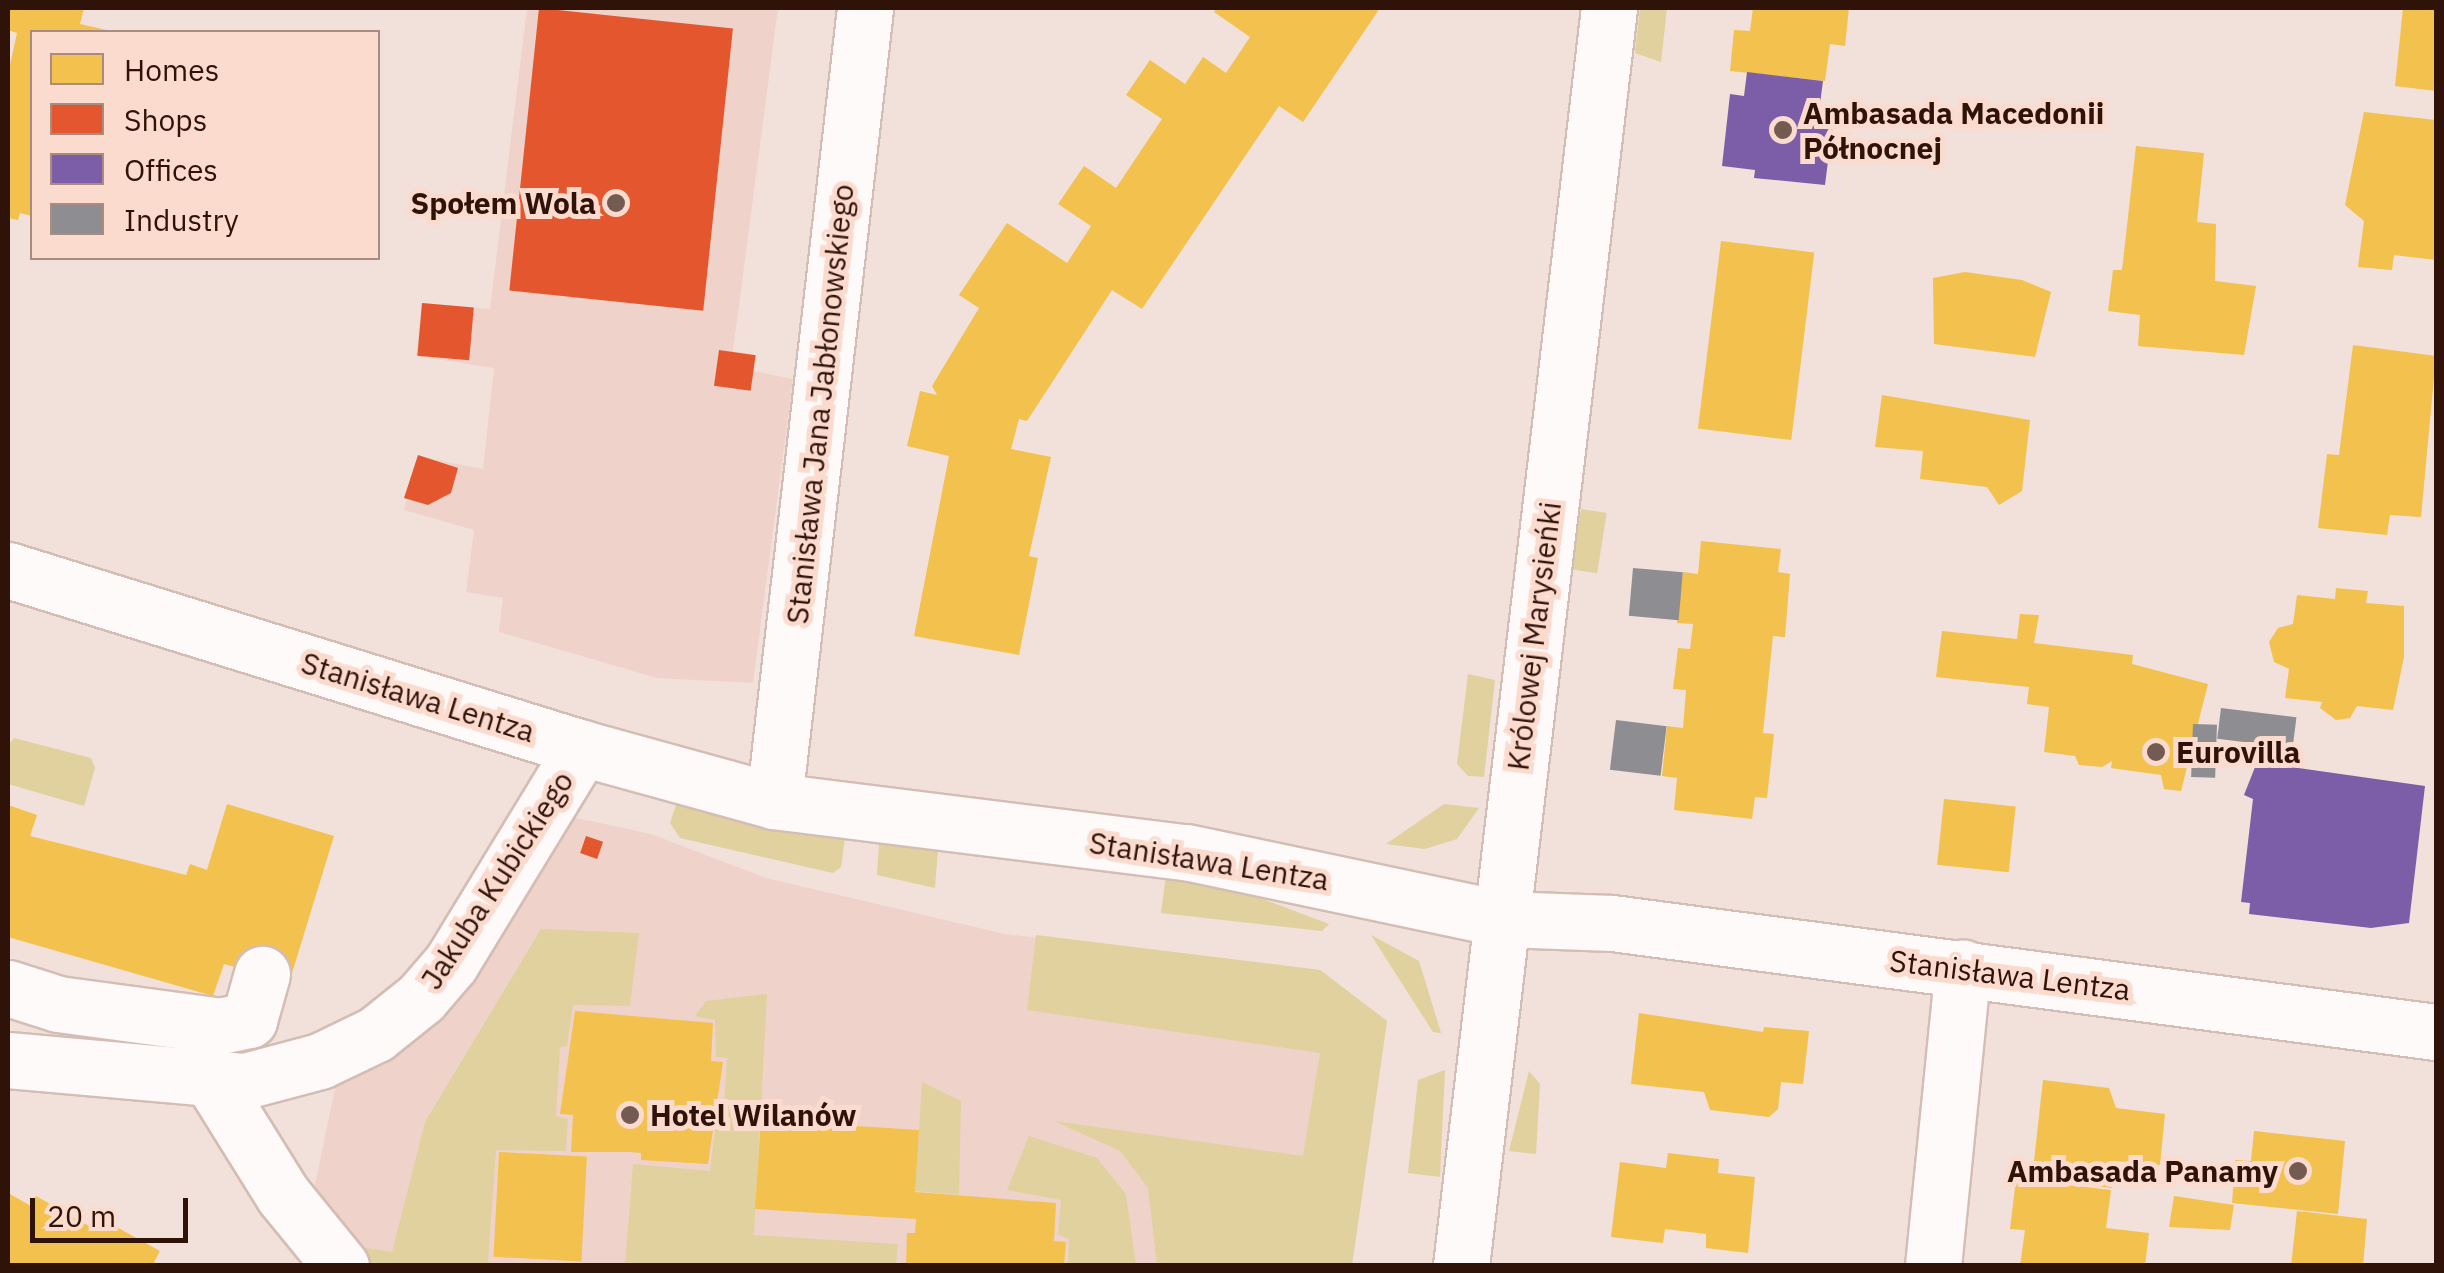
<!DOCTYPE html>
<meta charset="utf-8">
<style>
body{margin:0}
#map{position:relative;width:2444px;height:1273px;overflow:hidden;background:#f2e0da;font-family:"IBM Plex Sans",sans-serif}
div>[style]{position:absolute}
.built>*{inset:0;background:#efd3ca}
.green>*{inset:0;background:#e0d19e;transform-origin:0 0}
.homes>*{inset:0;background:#f2c14e;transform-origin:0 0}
.shops>*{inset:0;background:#e4572e;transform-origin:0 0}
.offices>*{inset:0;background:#7b5ea7}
.industry>*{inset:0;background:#8d8d92;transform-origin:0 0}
.roads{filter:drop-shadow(2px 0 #d4bdb4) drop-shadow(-2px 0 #d4bdb4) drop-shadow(0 2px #d4bdb4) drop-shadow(0 -2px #d4bdb4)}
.minor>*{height:55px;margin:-27.5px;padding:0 27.5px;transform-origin:27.5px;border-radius:27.5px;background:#fdfaf9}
.dots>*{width:28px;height:28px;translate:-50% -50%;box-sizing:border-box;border:5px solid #fcdbcf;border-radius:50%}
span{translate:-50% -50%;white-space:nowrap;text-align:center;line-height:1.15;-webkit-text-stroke:10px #fcdbcf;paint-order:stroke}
.poi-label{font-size:30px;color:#2f1309;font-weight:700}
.left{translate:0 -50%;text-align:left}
.right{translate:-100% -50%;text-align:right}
.street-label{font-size:30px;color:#2f1309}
.frame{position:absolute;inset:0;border:10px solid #2f1309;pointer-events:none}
.legend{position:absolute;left:30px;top:30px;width:350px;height:230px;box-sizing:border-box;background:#fcdbcf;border:2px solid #aa8b80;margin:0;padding:12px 18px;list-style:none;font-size:30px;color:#2f1309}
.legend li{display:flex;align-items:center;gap:20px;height:50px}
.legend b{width:50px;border:2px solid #aa8b80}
.scale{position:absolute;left:30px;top:1198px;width:158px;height:45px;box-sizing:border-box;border:5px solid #2f1309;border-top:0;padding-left:12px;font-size:30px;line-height:35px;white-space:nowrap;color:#2f1309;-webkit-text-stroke:8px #fcdbcf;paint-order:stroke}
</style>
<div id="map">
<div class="built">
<i style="clip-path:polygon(527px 8px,778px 8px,733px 351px,756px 355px,754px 371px,793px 379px,753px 683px,657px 678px,499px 632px,503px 598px,466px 592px,474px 530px,404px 510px,418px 456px,483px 469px,494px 368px,416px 356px,422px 303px,490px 309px)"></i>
<i style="clip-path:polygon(544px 811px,651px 834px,766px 878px,1005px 934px,1320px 970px,1387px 1021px,1352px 1265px,369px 1265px,312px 1199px,343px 1050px)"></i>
</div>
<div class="green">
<i style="clip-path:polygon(1640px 8px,1667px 8px,1661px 62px,1635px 53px)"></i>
<i style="left:1581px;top:509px;width:26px;height:61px;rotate:9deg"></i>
<i style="clip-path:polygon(1468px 674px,1495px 680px,1484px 777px,1468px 776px,1457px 764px)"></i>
<i style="clip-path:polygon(14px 738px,91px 758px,95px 768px,84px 806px,8px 784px,8px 745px)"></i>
<i style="clip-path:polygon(677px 802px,845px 838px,841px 867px,833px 873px,680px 838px,670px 823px)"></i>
<i style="clip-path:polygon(1444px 804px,1479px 808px,1457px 839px,1425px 849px,1386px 844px)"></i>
<i style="clip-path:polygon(879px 844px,938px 849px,935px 888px,877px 875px)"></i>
<i style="clip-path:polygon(1166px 875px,1223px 884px,1329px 924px,1322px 931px,1161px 913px)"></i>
<i style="clip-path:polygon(541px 929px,639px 933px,630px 1006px,573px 1005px,567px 1046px,560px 1047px,556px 1116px,568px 1119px,566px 1151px,496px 1150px,488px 1262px,513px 1265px,369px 1265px,353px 1246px,392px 1252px,425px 1122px)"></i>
<i style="clip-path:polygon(1036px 935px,1320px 970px,1387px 1021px,1352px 1265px,1157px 1265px,1148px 1188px,1120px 1151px,1054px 1121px,1303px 1156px,1320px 1053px,1027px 1010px)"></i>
<i style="clip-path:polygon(1371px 935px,1419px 961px,1441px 1033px,1433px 1032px)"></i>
<i style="clip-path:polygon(767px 994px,754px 1235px,898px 1244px,896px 1265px,625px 1266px,633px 1164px,710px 1171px,715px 1129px,723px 1128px,727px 1058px,716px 1057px,715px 1020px,695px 1016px,706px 1001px)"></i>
<i style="clip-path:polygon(1445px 1070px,1440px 1177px,1408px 1173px,1418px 1080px)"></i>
<i style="clip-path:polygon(1529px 1071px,1540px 1084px,1536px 1154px,1509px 1151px)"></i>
<i style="clip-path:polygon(922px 1082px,961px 1101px,959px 1195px,915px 1191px)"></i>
<i style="clip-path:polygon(1029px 1136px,1097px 1158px,1126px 1194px,1136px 1265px,1068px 1265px,1069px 1239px,1058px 1235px,1061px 1200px,1007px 1190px)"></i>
</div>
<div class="homes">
<i style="clip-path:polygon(8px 8px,84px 8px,80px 24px,111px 31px,32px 32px,32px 216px,20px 213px,18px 220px,8px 218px,8px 74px,17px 33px,8px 30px)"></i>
<i style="clip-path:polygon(1217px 8px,1380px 8px,1303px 122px,1279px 106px,1142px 309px,1112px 290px,1027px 421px,1019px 419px,1011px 449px,1051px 457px,1029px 556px,1038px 558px,1019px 655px,914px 636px,949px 456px,907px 446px,920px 391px,937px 395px,932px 386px,979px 308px,959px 295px,1007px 223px,1067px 263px,1091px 226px,1058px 204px,1084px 166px,1116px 188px,1162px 119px,1126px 95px,1150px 60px,1185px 84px,1203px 57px,1226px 73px,1250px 37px,1214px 12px)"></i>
<i style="clip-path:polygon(1753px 8px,1849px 8px,1845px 46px,1830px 44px,1825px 81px,1730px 71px,1734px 30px,1750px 31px)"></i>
<i style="clip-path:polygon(2403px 8px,2436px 8px,2436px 91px,2395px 86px)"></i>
<i style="clip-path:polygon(2364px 112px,2436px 120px,2436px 260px,2394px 255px,2392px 270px,2358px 267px,2364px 221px,2345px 205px)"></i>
<i style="clip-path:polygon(2136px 146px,2204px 153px,2197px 222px,2216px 224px,2215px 281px,2256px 286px,2244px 355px,2138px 346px,2140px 315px,2108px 311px,2113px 270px,2122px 270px)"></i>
<i style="left:1721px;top:241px;width:94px;height:189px;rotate:7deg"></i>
<i style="clip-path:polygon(1965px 272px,2022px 280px,2051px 292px,2035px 357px,1934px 344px,1933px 278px)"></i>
<i style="clip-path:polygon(2353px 345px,2436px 356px,2421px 517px,2390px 515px,2387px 535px,2318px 528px,2327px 454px,2339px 455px)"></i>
<i style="clip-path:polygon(1882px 395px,2030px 420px,2022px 491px,1999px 505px,1987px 487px,1920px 479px,1923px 451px,1875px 447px)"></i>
<i style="clip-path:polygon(1701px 541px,1781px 549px,1778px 572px,1790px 574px,1785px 637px,1773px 636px,1763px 733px,1774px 734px,1767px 798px,1755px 797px,1752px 819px,1674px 810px,1677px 778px,1662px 776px,1667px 726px,1683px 728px,1686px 690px,1673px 689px,1678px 648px,1690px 649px,1693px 624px,1677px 623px,1683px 572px,1698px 574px)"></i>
<i style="clip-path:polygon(2336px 588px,2368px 591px,2366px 603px,2404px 606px,2404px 657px,2393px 710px,2357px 706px,2350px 718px,2336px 720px,2320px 708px,2322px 702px,2285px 698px,2289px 669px,2274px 662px,2269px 642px,2278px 628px,2293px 624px,2297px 595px,2335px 599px)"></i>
<i style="clip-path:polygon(2020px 614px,2039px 615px,2034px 643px,2133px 655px,2132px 664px,2208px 684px,2181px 791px,2164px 789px,2161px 775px,2111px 768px,2112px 761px,2102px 767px,2079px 765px,2075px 756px,2044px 752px,2049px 707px,2027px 704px,2029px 687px,1936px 677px,1942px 631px,2017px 639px)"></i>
<i style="left:1944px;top:799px;width:72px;height:66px;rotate:6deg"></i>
<i style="clip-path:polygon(227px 804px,334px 836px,289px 983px,224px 964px,213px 996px,8px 937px,8px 805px,37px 815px,30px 836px,186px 875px,190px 864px,207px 870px)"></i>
<i style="clip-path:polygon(575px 1011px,713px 1023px,711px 1061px,723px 1062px,708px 1164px,641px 1160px,641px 1153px,630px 1152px,571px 1152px,573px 1115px,560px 1114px)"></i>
<i style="clip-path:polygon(1639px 1013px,1763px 1032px,1764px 1027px,1809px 1031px,1803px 1084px,1781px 1082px,1778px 1109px,1769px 1117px,1710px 1110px,1704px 1092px,1631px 1084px)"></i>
<i style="clip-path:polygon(2043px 1080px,2109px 1088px,2116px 1108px,2165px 1114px,2160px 1165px,2115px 1161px,2112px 1188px,2032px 1179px)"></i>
<i style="clip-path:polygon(761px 1120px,919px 1130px,915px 1192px,1056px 1203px,1054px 1241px,1066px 1242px,1064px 1266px,906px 1266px,907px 1233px,915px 1233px,916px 1219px,755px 1209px)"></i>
<i style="clip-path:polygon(2254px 1131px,2345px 1141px,2338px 1214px,2232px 1203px,2235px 1160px,2251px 1161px)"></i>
<i style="left:499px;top:1152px;width:88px;height:105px;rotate:3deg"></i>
<i style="clip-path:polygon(1668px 1153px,1719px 1159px,1718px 1173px,1755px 1177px,1748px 1253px,1706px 1248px,1706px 1234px,1665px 1229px,1663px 1243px,1611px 1237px,1620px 1162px,1666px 1168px)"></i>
<i style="clip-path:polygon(2016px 1179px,2111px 1190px,2106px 1228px,2149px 1233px,2145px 1266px,2020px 1266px,2025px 1230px,2010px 1229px)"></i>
<i style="clip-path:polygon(8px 1193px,31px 1206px,36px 1196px,96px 1230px,102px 1219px,160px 1251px,154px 1262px,161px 1266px,8px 1266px)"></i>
<i style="clip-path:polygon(2174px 1196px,2234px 1205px,2230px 1230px,2169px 1227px)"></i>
<i style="clip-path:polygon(2297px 1211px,2367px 1219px,2363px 1266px,2291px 1266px)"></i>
</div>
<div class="shops">
<i style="left:539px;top:8px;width:195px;height:284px;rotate:6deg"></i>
<i style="left:422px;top:303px;width:52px;height:53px;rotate:5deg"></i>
<i style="left:719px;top:350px;width:37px;height:36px;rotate:8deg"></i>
<i style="clip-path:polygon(418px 455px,458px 468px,451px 493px,428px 505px,404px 498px)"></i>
<i style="left:586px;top:836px;width:18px;height:18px;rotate:19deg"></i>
</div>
<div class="offices">
<i style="clip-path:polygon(1747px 72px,1823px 81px,1820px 104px,1835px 106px,1825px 185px,1754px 178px,1755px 170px,1722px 166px,1730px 94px,1744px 96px)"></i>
<i style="clip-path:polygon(2257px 762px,2425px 786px,2409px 923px,2371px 928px,2249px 914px,2250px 903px,2241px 902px,2253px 799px,2244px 795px)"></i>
</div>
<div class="industry">
<i style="left:1633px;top:568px;width:50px;height:48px;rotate:5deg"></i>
<i style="left:2221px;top:708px;width:76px;height:31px;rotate:7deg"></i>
<i style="left:1616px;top:720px;width:51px;height:50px;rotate:7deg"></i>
<i style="left:2193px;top:724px;width:24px;height:53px;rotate:2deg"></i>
</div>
<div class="roads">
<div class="minor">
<i style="left:8px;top:570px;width:601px;rotate:17.23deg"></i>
<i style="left:582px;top:748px;width:199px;rotate:15.4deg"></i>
<i style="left:774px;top:801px;width:415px;rotate:7.1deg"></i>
<i style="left:1186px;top:852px;width:325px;rotate:11.9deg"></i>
<i style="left:1504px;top:919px;width:108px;rotate:2.1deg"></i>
<i style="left:1612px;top:923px;width:831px;rotate:7.54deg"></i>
<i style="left:774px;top:801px;width:798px;rotate:-83.45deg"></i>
<i style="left:8px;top:988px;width:52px;rotate:17.7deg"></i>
<i style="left:58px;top:1004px;width:163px;rotate:7.7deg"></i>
<i style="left:220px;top:1026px;width:30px;rotate:-12deg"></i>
<i style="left:249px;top:1020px;width:48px;rotate:-74.2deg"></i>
<i style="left:8px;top:1060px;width:238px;rotate:5.1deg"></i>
<i style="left:245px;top:1081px;width:78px;rotate:-14.9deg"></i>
<i style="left:320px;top:1061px;width:62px;rotate:-25.7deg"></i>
<i style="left:376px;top:1034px;width:58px;rotate:-38.7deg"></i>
<i style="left:421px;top:998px;width:46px;rotate:-49.4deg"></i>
<i style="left:451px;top:963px;width:252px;rotate:-58.6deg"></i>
<i style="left:212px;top:1081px;width:134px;rotate:58.1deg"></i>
<i style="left:283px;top:1195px;width:92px;rotate:50.8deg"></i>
<i style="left:1461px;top:1266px;width:1267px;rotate:-83.29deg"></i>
<i style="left:1933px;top:1266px;width:300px;rotate:-84.3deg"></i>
</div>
</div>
<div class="dots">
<i style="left:1783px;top:130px;background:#735b52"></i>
<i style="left:616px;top:203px;background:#735b52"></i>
<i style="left:2156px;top:752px;background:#735b52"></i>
<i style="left:630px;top:1115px;background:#735b52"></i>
<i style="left:2298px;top:1171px;background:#735b52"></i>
</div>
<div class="poi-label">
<span class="left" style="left:1803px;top:130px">Ambasada Macedonii<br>Północnej</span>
<span class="right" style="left:596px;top:203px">Społem Wola</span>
<span class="left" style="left:2176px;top:752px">Eurovilla</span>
<span class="left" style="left:650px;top:1115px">Hotel Wilanów</span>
<span class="right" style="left:2278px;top:1171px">Ambasada Panamy</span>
</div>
<div class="street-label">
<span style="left:820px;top:404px;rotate:-84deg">Stanisława Jana Jabłonowskiego</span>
<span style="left:1534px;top:636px;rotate:-83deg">Królowej Marysieńki</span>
<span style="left:418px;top:697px;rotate:17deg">Stanisława Lentza</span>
<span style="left:1209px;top:861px;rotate:9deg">Stanisława Lentza</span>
<span style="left:497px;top:880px;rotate:-57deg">Jakuba Kubickiego</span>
<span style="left:2010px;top:975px;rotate:7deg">Stanisława Lentza</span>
</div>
<div class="frame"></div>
<ul class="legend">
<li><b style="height:28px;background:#f2c14e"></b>Homes</li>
<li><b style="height:28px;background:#e4572e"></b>Shops</li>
<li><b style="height:28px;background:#7b5ea7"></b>Offices</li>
<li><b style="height:28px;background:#8d8d92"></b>Industry</li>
</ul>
<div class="scale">20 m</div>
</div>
